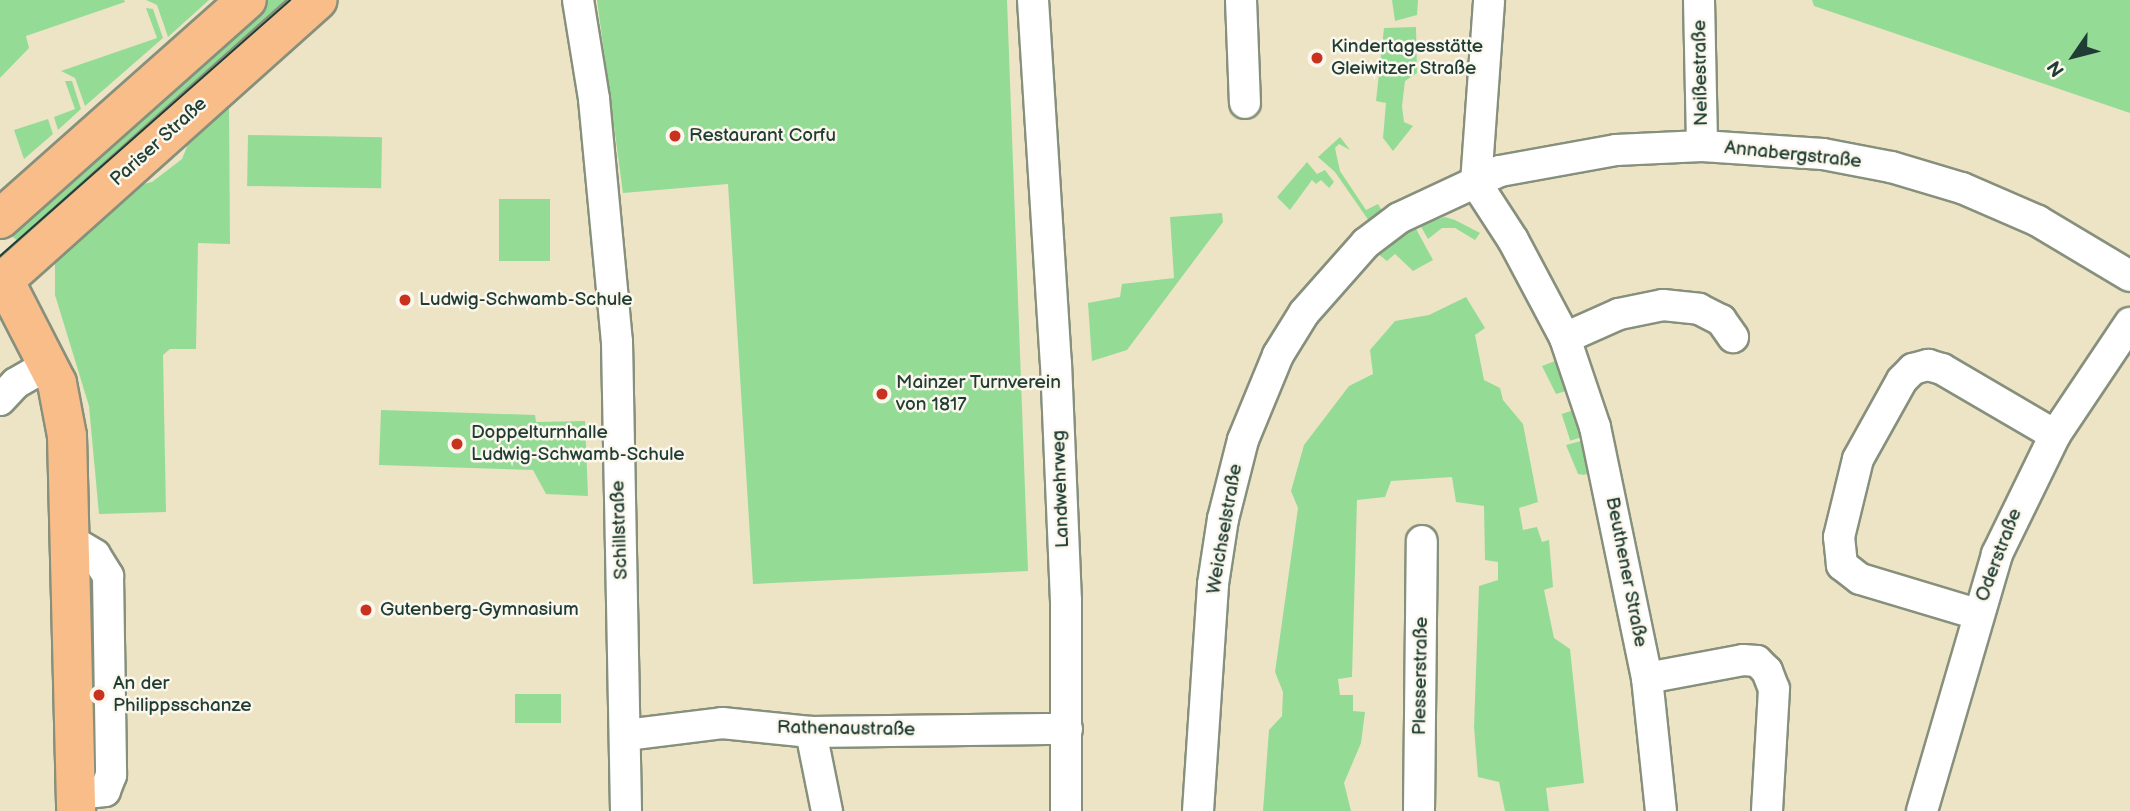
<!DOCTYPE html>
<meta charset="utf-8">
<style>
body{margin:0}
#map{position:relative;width:2130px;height:811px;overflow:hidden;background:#ede4c5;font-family:"Balsamiq Sans",sans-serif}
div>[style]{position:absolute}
.green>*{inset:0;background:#94dc96;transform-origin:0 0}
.roads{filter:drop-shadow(2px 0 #86907c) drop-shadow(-2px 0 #86907c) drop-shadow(0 2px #86907c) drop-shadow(0 -2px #86907c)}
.minor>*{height:30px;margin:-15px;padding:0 15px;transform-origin:15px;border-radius:15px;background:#fff}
.major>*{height:38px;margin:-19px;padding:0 19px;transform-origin:19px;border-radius:19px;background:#f8bd89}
.tram>*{height:2px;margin:-1px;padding:0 1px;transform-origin:1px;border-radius:1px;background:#1f3d34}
.dots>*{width:19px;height:19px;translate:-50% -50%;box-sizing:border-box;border:4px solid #fbf7ec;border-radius:50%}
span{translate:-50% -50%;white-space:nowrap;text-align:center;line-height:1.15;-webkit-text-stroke:5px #fbf7ec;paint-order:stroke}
.poi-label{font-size:19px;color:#1f3d34}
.left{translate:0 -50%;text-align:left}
.street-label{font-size:19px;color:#1f3d34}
.north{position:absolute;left:2039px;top:21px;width:70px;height:70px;-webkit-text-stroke:5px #fbf7ec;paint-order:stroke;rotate:235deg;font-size:19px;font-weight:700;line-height:28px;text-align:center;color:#1f3d34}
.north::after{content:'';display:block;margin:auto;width:24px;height:32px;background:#1f3d34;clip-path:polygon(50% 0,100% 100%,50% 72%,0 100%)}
</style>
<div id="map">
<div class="green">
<i style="clip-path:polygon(0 0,124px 0,125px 2px,26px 36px,29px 48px,0 78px)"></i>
<i style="clip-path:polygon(146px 0,209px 0,168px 37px,157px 5px)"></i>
<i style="clip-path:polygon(261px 0,302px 0,21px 243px,14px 238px,11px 234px)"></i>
<i style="clip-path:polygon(597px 0,1007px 0,1028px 571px,753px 584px,728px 184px,623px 193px)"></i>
<i style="clip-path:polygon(1392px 0,1418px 0,1417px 15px,1395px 21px)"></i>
<i style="clip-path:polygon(1812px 0,2130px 0,2130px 113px,1814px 6px)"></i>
<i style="clip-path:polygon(146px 8px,153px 9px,163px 38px,85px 106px,75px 78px,61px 71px,157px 38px)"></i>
<i style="clip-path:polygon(1416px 27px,1417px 73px,1405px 81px,1402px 106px,1404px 122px,1413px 126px,1393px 151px,1383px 138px,1386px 103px,1376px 101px,1384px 28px)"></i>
<i style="clip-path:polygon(65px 81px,72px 81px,81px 109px,58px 130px,54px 117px,75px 109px)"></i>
<i style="clip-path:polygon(229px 107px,230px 244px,198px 243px,196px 349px,170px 349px,163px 355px,166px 512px,99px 514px,89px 406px,55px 295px,55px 263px,60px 254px,136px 186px,152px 182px,182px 159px,189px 142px)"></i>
<i style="clip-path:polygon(48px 119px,53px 134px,24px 159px,14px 130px)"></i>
<i style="left:248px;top:135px;width:134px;height:51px;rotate:1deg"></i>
<i style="clip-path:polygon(1340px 137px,1350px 150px,1339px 144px,1335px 148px,1340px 171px,1366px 210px,1378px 204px,1382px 211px,1369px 221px,1335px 172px,1318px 157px)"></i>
<i style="clip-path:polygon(1307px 162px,1317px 174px,1325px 170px,1334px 182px,1329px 188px,1321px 180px,1316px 184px,1312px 180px,1290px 210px,1277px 197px)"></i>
<i style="left:499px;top:199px;width:51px;height:62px"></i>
<i style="clip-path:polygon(1222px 213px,1223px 222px,1127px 350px,1092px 361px,1088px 303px,1120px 297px,1122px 284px,1174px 278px,1170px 217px)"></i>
<i style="clip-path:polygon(1445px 217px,1455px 220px,1480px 233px,1475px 240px,1455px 228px,1442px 228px,1428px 239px,1420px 225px)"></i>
<i style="clip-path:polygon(1415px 227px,1433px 260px,1413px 271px,1395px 254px,1387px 261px,1377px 253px)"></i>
<i style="clip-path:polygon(1466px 297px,1485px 328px,1475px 335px,1484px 380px,1500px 388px,1503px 400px,1523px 424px,1538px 502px,1519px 508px,1523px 530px,1537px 527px,1542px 542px,1549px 540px,1553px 587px,1544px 590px,1554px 638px,1570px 649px,1584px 783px,1546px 788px,1549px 811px,1505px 811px,1499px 782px,1478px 777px,1474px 727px,1479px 586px,1498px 580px,1498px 562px,1485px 560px,1484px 506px,1456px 502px,1452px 477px,1391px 481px,1385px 497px,1357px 500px,1352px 677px,1338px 679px,1340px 695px,1353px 695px,1353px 711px,1365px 712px,1361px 743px,1344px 783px,1351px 811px,1263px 811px,1269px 730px,1282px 716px,1283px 692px,1275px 672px,1298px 508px,1291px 491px,1304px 445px,1349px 386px,1373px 374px,1370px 350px,1395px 321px,1429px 315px)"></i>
<i style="clip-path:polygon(1555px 361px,1566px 391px,1556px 394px,1542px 366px)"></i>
<i style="clip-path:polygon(381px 410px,535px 415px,536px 422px,585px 421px,588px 496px,546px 494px,533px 470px,379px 465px)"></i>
<i style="left:1574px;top:410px;width:28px;height:13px;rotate:72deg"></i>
<i style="clip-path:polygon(1581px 441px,1587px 447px,1592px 472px,1584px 475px,1578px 474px,1566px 445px)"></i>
<i style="left:561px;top:694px;width:29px;height:46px;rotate:90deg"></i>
</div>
<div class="roads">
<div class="minor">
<i style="left:578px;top:0;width:100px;rotate:80.8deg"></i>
<i style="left:594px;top:99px;width:244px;rotate:84.6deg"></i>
<i style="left:617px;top:342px;width:469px;rotate:88.9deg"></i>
<i style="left:1033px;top:0;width:364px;rotate:86.4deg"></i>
<i style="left:1056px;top:363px;width:237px;rotate:87.6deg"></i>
<i style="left:1066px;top:600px;width:211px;rotate:90deg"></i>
<i style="left:1241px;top:0;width:103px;rotate:87.8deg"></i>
<i style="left:1699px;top:0;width:146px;rotate:88.8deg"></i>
<i style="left:1476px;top:183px;width:68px;rotate:57deg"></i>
<i style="left:1513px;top:240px;width:111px;rotate:62deg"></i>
<i style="left:1565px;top:338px;width:94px;rotate:71.4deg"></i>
<i style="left:1595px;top:427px;width:256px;rotate:78.3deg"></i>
<i style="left:1647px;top:678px;width:134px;rotate:84deg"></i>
<i style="left:1476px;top:183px;width:183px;rotate:-85.9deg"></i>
<i style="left:1565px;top:338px;width:59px;rotate:-24deg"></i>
<i style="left:1619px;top:314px;width:45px;rotate:-11.6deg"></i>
<i style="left:1663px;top:305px;width:36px;rotate:6deg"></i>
<i style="left:1699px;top:309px;width:25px;rotate:27deg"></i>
<i style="left:1721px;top:320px;width:21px;rotate:55deg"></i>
<i style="left:0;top:400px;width:23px;rotate:-47deg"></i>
<i style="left:16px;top:383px;width:38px;rotate:-30deg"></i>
<i style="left:72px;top:541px;width:27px;rotate:31deg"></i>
<i style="left:95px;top:555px;width:25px;rotate:58deg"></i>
<i style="left:108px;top:576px;width:199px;rotate:89.1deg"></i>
<i style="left:111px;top:775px;width:17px;rotate:111deg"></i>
<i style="left:105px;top:791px;width:29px;rotate:174deg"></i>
<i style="left:1977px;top:614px;width:122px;rotate:-163.3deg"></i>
<i style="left:1860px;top:579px;width:23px;rotate:-142deg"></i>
<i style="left:1842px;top:565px;width:28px;rotate:-96deg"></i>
<i style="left:1839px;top:537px;width:80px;rotate:-76.3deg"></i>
<i style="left:1858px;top:459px;width:90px;rotate:-60.9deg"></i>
<i style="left:1902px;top:380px;width:16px;rotate:-45deg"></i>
<i style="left:1913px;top:369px;width:16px;rotate:-15deg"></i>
<i style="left:1928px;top:365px;width:15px;rotate:16deg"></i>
<i style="left:1942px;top:369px;width:131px;rotate:30.3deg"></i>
<i style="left:1647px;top:678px;width:98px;rotate:-10.6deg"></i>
<i style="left:1743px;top:660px;width:14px;rotate:4deg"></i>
<i style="left:1757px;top:661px;width:14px;rotate:45deg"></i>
<i style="left:1767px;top:671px;width:19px;rotate:69deg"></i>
<i style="left:1774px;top:689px;width:122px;rotate:93.3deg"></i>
<i style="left:811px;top:732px;width:81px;rotate:78.6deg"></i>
<i style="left:626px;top:735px;width:97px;rotate:-7.1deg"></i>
<i style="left:722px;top:723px;width:89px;rotate:5.8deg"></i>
<i style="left:811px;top:732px;width:256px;rotate:-0.7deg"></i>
<i style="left:1198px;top:811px;width:227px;rotate:-86.2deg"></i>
<i style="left:1213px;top:584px;width:66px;rotate:-81.3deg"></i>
<i style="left:1223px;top:519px;width:81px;rotate:-75.8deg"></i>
<i style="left:1243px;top:440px;width:92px;rotate:-67.6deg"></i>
<i style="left:1278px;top:355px;width:49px;rotate:-58.2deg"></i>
<i style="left:1304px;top:313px;width:94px;rotate:-48.5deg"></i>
<i style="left:1366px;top:243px;width:41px;rotate:-37.1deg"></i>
<i style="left:1399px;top:218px;width:111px;rotate:-25deg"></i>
<i style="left:1500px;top:171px;width:118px;rotate:-10.3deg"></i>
<i style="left:1616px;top:150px;width:86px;rotate:-2.7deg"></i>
<i style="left:1702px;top:146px;width:121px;rotate:3.8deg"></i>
<i style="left:1823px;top:154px;width:69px;rotate:10.8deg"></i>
<i style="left:1891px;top:167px;width:74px;rotate:16.5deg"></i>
<i style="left:1962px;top:188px;width:83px;rotate:23.5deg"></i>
<i style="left:2038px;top:221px;width:107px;rotate:30.9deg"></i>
<i style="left:1419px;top:811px;width:270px;rotate:-89.4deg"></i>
<i style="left:1922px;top:811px;width:268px;rotate:-73.7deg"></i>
<i style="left:1997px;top:554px;width:132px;rotate:-64deg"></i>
<i style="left:2055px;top:435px;width:135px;rotate:-56.2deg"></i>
</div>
<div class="major">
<i style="left:0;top:219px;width:330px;rotate:-41.6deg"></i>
<i style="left:4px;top:280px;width:116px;rotate:62.8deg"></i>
<i style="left:57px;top:383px;width:54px;rotate:79.3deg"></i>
<i style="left:67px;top:436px;width:375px;rotate:88.6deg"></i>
<i style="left:0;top:284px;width:426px;rotate:-41.8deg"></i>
</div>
</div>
<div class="tram">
<i style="left:0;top:256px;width:387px;rotate:-41.4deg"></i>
</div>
<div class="dots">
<i style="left:1317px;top:58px;background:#c8321e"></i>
<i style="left:675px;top:136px;background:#c8321e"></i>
<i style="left:405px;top:300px;background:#c8321e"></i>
<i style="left:882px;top:394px;background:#c8321e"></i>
<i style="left:457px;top:444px;background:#c8321e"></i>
<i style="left:366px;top:610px;background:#c8321e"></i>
<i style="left:99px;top:695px;background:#c8321e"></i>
</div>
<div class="poi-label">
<span class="left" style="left:1331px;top:58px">Kindertagesstätte<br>Gleiwitzer Straße</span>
<span class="left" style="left:689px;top:136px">Restaurant Corfu</span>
<span class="left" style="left:419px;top:300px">Ludwig-Schwamb-Schule</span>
<span class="left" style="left:896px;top:394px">Mainzer Turnverein<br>von 1817</span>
<span class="left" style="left:471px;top:444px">Doppelturnhalle<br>Ludwig-Schwamb-Schule</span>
<span class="left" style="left:380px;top:610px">Gutenberg-Gymnasium</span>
<span class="left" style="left:113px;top:695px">An der<br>Philippsschanze</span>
</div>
<div class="street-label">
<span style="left:1701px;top:73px;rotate:-91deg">Neißestraße</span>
<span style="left:159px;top:142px;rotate:-42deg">Pariser Straße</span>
<span style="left:1793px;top:155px;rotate:6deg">Annabergstraße</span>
<span style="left:1061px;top:489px;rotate:-92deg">Landwehrweg</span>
<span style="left:1225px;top:529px;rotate:-80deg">Weichselstraße</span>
<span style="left:620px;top:530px;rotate:-92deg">Schillstraße</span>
<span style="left:1999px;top:555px;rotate:-69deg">Oderstraße</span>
<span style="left:1626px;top:572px;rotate:79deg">Beuthener Straße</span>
<span style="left:1421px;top:676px;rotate:-89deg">Plesserstraße</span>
<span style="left:846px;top:729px;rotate:1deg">Rathenaustraße</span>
</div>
<div class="north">N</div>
</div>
